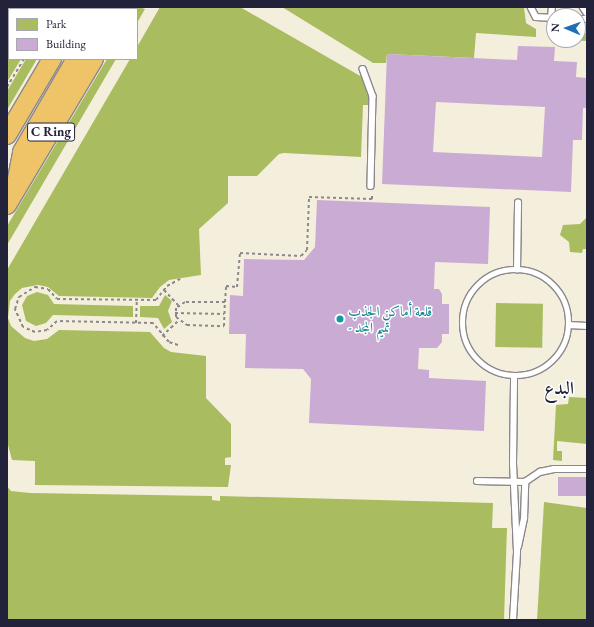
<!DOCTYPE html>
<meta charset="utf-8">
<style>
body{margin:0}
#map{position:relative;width:594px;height:627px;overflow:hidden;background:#f4efdd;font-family:"EB Garamond",Amiri,serif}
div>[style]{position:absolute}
.green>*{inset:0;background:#aabc60;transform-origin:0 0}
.building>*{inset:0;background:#c9abd4;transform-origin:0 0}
.path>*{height:2px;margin-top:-1px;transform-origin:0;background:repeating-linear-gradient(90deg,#8b888c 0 3px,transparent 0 6px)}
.roads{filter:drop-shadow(1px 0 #8b888c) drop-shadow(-1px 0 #8b888c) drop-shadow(0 1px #8b888c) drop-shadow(0 -1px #8b888c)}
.service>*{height:5.5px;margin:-2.75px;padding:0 2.75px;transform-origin:2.75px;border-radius:2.75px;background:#fff}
.service>.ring{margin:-2.75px;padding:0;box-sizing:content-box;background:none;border:5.5px solid #fff;border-radius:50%}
.trunk>*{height:18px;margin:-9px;padding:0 9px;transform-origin:9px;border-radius:9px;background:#efc469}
.dots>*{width:11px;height:11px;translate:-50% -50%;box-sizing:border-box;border:2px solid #fff;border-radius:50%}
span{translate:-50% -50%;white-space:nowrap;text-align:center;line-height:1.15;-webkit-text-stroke:3px #fff;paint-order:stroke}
.shield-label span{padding:1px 3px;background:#fff;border:1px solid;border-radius:3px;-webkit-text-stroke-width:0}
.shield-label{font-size:13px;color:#22223b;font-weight:700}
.culture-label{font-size:14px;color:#0d838f}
.left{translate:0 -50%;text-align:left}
.district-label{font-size:18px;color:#22223b;font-weight:700}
.frame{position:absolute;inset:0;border:8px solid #22223b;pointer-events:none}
.legend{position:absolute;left:8px;top:8px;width:130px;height:52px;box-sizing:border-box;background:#fff;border:1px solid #a7a7b1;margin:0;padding:5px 7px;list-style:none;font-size:12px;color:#22223b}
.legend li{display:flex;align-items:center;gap:8px;height:20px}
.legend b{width:20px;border:1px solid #a7a7b1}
.north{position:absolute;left:546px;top:8px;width:40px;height:40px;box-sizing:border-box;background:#fff;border:1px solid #a7a7b1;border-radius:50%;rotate:272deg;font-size:11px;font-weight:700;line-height:16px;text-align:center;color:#22223b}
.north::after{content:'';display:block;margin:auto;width:14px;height:18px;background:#1f6fb2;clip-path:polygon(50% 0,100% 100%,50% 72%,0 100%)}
</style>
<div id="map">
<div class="green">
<i style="clip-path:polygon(139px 7px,145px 9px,137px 23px,137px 10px)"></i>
<i style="clip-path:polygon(160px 7px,240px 7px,362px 77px,367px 84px,370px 105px,363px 105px,361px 157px,284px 153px,279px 154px,257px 176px,228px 176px,228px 203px,199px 229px,201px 275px,169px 280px,160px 287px,152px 298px,59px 296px,48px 287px,38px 285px,22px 288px,15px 294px,10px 301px,8px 318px,11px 326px,25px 338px,34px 341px,47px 339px,59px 330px,150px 332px,164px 348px,171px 352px,206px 356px,206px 398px,231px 424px,231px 457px,225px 458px,225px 465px,231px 465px,228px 487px,35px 485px,35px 461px,12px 460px,7px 441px,7px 270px,130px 59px,137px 59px,137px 47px)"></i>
<i style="clip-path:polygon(282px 7px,524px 7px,526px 23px,536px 29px,536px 37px,476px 33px,474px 58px,387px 54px,386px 63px,373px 63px)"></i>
<i style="clip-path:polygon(587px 33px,587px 41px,567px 40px,578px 40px,578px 34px)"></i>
<i style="clip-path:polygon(7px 47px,9px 47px,9px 59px,21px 59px,7px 82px)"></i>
<i style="clip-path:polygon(26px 59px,37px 59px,7px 110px,7px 91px)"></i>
<i style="clip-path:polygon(107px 59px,116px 59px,7px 245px,7px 226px)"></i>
<i style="clip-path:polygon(587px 217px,587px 249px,583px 249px,582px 253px,570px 252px,569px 242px,560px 235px,563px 225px,580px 224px)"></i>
<i style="clip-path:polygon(37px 292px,48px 295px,54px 304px,133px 306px,133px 317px,53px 315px,46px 323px,36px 326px,26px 321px,22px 305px,27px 296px)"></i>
<i style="clip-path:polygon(165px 295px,172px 301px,168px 311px,172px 322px,164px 329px,158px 318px,140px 317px,140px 306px,159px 306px)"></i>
<i style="left:496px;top:303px;width:47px;height:44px;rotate:1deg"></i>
<i style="clip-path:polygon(569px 397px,587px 398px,587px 444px,557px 441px,557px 451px,562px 451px,562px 461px,553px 460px,556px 405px,568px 404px)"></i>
<i style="clip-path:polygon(7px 486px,11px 491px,30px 493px,212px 496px,212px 500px,220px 501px,220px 496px,493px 503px,492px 528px,507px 528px,504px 620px,7px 620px)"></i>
<i style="clip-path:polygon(544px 502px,587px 508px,587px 620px,537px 620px)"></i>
</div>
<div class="building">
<i style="clip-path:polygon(evenodd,518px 46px,555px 47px,554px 61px,577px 62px,576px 77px,587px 78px,587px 108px,583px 108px,582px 140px,573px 140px,571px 192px,382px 184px,387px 54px,517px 60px,518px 46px,436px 102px,545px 107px,542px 157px,433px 152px,436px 102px)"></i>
<i style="clip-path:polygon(317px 200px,490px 207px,488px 264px,435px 262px,434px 289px,439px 289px,442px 294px,442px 304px,449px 304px,449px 334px,442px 334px,442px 342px,437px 348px,419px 348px,418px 369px,429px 370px,429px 378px,486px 381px,484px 431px,309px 423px,311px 379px,303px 369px,245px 368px,246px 334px,229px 334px,230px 295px,243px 296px,244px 259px,304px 260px,315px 247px)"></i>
<i style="left:558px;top:477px;width:29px;height:19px"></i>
</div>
<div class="path">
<i style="left:11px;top:9px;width:2px;rotate:-63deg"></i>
<i style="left:50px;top:9px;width:2px;rotate:-63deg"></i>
<i style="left:7px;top:17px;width:5px;rotate:-68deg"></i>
<i style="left:7px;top:42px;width:2px;rotate:-27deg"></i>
<i style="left:7px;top:87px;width:33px;rotate:-59deg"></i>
<i style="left:164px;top:290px;width:21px;rotate:47deg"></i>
<i style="left:225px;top:302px;width:40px;rotate:180deg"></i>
<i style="left:185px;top:302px;width:11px;rotate:146deg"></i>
<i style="left:176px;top:308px;width:9px;rotate:90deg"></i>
<i style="left:176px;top:317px;width:14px;rotate:36deg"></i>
<i style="left:187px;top:325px;width:37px;rotate:2deg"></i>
<i style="left:224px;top:326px;width:24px;rotate:-88deg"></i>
<i style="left:225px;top:302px;width:16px;rotate:-86deg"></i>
<i style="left:226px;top:286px;width:11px;rotate:5deg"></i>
<i style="left:237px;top:287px;width:34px;rotate:-85deg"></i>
<i style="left:240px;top:253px;width:61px;rotate:2.8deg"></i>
<i style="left:301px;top:256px;width:8px;rotate:-45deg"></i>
<i style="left:307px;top:250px;width:53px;rotate:-87.8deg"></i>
<i style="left:309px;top:197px;width:63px;rotate:1.8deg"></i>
<i style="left:372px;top:199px;width:6px;rotate:-90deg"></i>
<i style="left:175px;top:313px;width:49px;rotate:1.2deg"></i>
<i style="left:136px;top:323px;width:24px;rotate:-88deg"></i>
<i style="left:162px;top:336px;width:22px;rotate:-43deg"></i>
<i style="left:178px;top:345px;width:9px;rotate:-162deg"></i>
<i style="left:169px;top:342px;width:25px;rotate:-130deg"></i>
<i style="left:153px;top:323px;width:96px;rotate:-178.8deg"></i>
<i style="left:57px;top:321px;width:13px;rotate:138deg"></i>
<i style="left:47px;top:330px;width:12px;rotate:171deg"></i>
<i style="left:35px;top:332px;width:13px;rotate:-157deg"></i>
<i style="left:23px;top:327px;width:20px;rotate:-114deg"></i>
<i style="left:15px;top:309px;width:13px;rotate:-72deg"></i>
<i style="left:19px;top:297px;width:19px;rotate:-32deg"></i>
<i style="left:35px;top:287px;width:13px;rotate:9deg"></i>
<i style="left:48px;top:289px;width:13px;rotate:48deg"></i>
<i style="left:57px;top:299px;width:99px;rotate:0.6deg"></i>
<i style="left:156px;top:300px;width:18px;rotate:-52deg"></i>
<i style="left:167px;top:286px;width:15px;rotate:-28deg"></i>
</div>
<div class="roads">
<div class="service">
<i style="left:531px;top:7px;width:11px;rotate:63deg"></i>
<i style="left:536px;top:17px;width:18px;rotate:3deg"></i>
<i style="left:583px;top:7px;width:7px;rotate:56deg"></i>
<i style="left:551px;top:18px;width:11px;rotate:-85deg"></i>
<i style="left:578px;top:19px;width:9px"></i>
<i style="left:363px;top:69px;width:29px;rotate:70deg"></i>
<i style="left:373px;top:96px;width:90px;rotate:91.3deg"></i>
<i style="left:517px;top:270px;width:67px;rotate:-89.1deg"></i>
<i class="ring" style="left:463px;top:270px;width:100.5px;height:100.5px"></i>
<i style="left:569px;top:325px;width:18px;rotate:3deg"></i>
<i style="left:477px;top:481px;width:48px;rotate:1.2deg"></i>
<i style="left:525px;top:482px;width:18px;rotate:-34deg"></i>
<i style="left:540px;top:472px;width:14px;rotate:-12deg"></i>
<i style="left:554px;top:469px;width:33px"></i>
<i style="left:518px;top:547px;width:29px;rotate:-78deg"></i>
<i style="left:524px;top:519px;width:37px;rotate:-88deg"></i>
<i style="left:513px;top:620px;width:68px;rotate:-86.6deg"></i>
<i style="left:517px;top:552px;width:88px;rotate:-92.6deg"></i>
<i style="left:513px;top:464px;width:87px;rotate:-89.3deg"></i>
</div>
<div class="trunk">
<i style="left:81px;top:9px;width:2px;rotate:-63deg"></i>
<i style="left:105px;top:9px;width:2px;rotate:-63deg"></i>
<i style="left:124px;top:9px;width:2px;rotate:-63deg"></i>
<i style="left:7px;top:135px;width:88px;rotate:-59.4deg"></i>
<i style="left:16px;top:184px;width:33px;rotate:-79deg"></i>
<i style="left:22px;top:152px;width:108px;rotate:-59.9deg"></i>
<i style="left:7px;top:205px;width:170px;rotate:-59.2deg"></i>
</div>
</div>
<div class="dots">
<i style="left:340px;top:319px;background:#0f9aa8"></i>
</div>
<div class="shield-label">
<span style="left:51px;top:132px">C Ring</span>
</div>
<div class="culture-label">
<span class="left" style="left:348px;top:319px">قلعة أماكن الجذب<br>- تميم المجد</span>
</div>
<div class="district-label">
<span style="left:559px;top:388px">البدع</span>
</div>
<div class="frame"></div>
<ul class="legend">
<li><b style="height:11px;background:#aabc60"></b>Park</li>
<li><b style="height:11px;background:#c9abd4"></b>Building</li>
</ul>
<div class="north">N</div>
</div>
